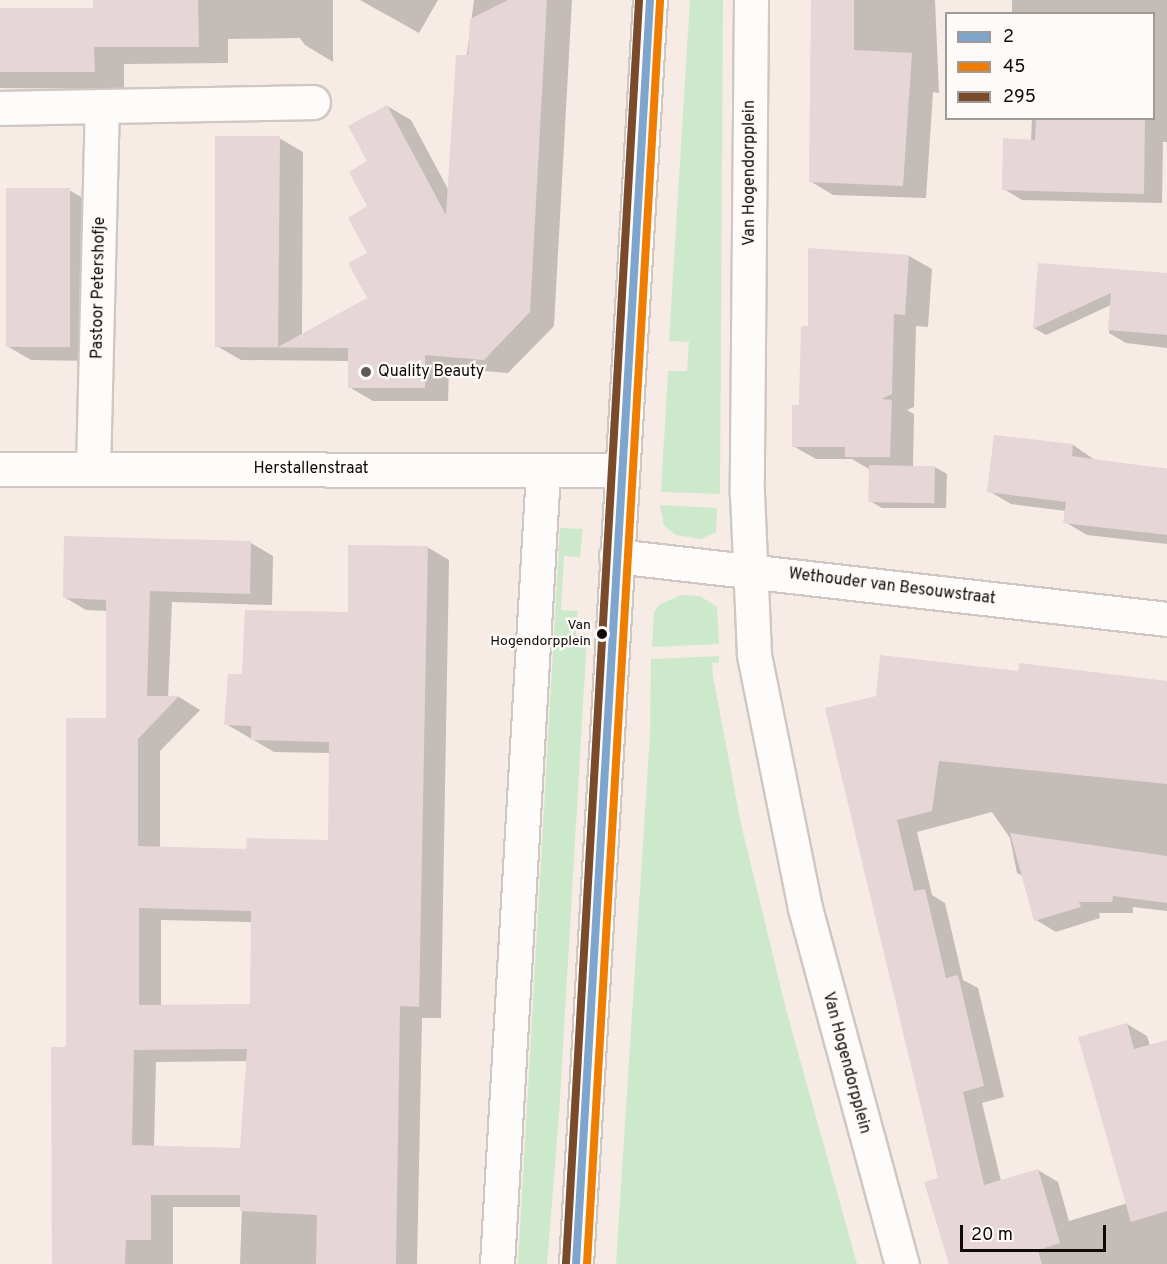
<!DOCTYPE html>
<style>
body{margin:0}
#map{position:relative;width:1167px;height:1264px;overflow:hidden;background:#f6ebe5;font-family:Overpass,sans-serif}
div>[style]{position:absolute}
.green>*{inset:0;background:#cde9cc}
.shadow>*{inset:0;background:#0003}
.building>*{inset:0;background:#e6d6d8;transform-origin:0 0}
.roads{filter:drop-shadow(2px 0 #d0c7c2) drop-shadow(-2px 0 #d0c7c2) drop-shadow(0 2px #d0c7c2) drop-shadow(0 -2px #d0c7c2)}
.minor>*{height:33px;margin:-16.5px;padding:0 16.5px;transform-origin:16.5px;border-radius:16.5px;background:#fefcfb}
.tertiary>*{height:33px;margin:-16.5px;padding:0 16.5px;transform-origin:16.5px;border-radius:16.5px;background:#fefcfb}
.bus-1>*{height:8px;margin:-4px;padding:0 4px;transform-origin:4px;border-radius:4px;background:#7ea5cd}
.bus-2>*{height:8px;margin:-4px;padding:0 4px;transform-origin:4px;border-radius:4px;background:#ef7d00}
.bus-3>*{height:8px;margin:-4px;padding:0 4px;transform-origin:4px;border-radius:4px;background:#7a4b2a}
.dots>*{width:16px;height:16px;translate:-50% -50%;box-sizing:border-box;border:3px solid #fefaf8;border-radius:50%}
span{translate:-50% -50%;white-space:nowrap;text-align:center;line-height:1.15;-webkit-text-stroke:4.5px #fefaf8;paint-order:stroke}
.bus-label{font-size:14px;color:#100a07}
.right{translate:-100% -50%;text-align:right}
.street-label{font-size:16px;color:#100a07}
.poi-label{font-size:16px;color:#100a07}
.left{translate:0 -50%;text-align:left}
.legend{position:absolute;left:945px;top:12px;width:210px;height:108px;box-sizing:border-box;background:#fefaf8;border:2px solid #9f9a98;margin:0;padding:8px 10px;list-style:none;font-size:18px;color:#100a07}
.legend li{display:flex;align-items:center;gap:12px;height:30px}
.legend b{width:30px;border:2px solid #9f9a98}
.scale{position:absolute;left:960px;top:1225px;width:146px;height:27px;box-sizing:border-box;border:3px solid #100a07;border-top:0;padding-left:8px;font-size:18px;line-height:21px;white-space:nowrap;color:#100a07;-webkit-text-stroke:4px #fefaf8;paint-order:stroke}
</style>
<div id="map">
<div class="green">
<i style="clip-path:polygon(690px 0,723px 0,720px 494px,661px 492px,668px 371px,687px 371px,689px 342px,669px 341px)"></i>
<i style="clip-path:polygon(660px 505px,717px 508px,716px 532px,701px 539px,676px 535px,664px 526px)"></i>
<i style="clip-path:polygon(560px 528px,583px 529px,580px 557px,564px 556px,561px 610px,578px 611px,576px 635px,587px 636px,559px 1115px,547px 1264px,518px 1264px)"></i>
<i style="clip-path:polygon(681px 595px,700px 596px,717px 607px,719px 644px,652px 647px,654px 612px,659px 605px)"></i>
<i style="clip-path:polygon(719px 656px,719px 663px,712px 663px,713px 676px,741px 824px,787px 1013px,857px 1264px,616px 1264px,650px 734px,651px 659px)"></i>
</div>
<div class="shadow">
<i style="clip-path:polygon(94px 0,333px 0,333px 62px,305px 45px,300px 38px,228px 39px,228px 63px,124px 64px,124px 89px,0 88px,0 9px,94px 9px)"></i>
<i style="clip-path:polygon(360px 0,438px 0,419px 33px)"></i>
<i style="clip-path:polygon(474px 0,572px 0,554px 326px,508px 373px,449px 368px,448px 401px,373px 401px,349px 387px,349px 361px,241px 360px,217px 346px,279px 138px,303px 152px,302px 336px,369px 299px,369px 161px,387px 106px,411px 120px,449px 191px)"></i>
<i style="clip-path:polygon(812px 0,935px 0,939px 93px,933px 92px,926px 198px,833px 195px,810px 181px)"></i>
<i style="clip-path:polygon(1012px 0,1167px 0,1167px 142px,1163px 142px,1162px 203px,1022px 200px,1004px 189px,1031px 141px,1032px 118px,1154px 118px,1154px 14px,1012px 14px)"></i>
<i style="clip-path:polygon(69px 190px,93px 204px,93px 361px,31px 360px,7px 346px)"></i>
<i style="clip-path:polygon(810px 250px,909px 256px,932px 269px,928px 327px,916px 326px,914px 407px,907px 410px,914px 414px,913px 467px,935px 467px,947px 474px,946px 508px,882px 508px,870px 501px,869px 469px,852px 459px,816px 459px,793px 446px,810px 327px)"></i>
<i style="clip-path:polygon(1039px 264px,1167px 274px,1167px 348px,1126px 343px,1109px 333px,1111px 305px,1046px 335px,1034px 328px)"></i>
<i style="clip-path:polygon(1073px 445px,1095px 460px,1167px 469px,1167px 544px,1087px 535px,1065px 522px,1066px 511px,1011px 504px,989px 491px)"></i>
<i style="clip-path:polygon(evenodd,251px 543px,273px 556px,272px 605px,172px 602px,168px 698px,179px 697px,200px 710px,160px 751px,160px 848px,248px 850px,330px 842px,330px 753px,274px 752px,226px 724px,243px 676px,350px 613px,427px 547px,449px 560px,441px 1018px,422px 1018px,417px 1264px,240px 1264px,242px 1207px,173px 1207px,173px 1264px,54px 1264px,68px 1048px,108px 720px,108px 611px,86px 610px,64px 597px,251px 543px,161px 920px,252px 922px,252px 1005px,161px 1006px,161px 920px,251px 543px,248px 1061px,241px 1150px,154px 1147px,156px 1062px,248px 1061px)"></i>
<i style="clip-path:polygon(1020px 673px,1167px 682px,1167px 911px,1133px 907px,1133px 913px,1099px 913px,1100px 918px,1056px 932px,1036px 920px,1024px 877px,1017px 873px,1010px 838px,992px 812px,917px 832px,932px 895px,945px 903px,963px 980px,978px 988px,1004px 1097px,982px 1103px,1001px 1181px,1038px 1170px,1058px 1182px,1069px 1221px,1128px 1203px,1127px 1024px,1147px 1036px,1150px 1046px,1167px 1042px,1167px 1264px,950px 1264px,940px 1179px,826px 709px)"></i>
</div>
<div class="building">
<i style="clip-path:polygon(93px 0,198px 0,199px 47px,94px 47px,95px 72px,0 72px,0 8px,93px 8px)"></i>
<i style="clip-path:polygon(508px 0,547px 0,530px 312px,484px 360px,425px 355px,425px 388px,348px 388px,348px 348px,215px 347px,215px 136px,280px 136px,278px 347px,367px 298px,348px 263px,367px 253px,348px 218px,367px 206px,349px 172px,367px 161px,348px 126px,387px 105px,446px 215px,456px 55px,468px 55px,470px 19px)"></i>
<i style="clip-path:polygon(811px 0,854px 0,854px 50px,912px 53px,903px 186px,809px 182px)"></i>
<i style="clip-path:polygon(1036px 118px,1145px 118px,1144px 194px,1002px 190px,1003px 138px,1035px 140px)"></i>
<i style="left:6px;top:188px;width:64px;height:159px"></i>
<i style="clip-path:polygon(808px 248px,909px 255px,905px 315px,894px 314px,892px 394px,881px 399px,892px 400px,890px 457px,845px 457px,845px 447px,792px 447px,792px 405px,799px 405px,801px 326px,808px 326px)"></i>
<i style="clip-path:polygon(1038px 263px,1167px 273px,1167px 335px,1108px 330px,1111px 293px,1033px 329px)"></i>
<i style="clip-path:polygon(994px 435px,1073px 444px,1072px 456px,1167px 469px,1167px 535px,1063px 523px,1066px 502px,987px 492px)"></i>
<i style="left:869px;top:465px;width:66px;height:37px;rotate:1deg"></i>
<i style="clip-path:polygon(evenodd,64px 536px,251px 541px,250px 594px,150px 591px,147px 696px,179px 696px,138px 739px,138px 846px,246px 849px,247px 838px,328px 840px,329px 742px,251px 740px,251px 726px,224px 725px,228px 674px,242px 674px,245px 610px,348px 612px,348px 545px,428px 546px,419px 1007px,400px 1006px,396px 1264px,316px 1264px,317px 1215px,240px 1211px,240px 1195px,151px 1195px,151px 1240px,126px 1240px,125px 1264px,52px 1264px,51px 1047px,66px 1047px,66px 718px,106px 718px,106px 600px,63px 598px,64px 536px,139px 908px,251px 911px,250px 1004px,139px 1005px,139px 908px,64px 536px,247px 1049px,240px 1148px,132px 1145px,134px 1050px,247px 1049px)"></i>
<i style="clip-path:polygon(880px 655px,1018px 671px,1019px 663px,1167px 681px,1167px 784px,939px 761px,932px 811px,897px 820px,914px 891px,925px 889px,946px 978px,958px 975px,984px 1086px,963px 1092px,984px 1185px,1038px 1169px,1060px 1243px,1038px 1250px,1042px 1264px,949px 1264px,924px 1182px,938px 1178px,825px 708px,876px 696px)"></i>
<i style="clip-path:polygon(1010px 833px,1167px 856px,1167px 903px,1113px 896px,1112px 902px,1079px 902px,1081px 907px,1034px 921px)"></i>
<i style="clip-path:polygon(1127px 1023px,1134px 1049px,1167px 1040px,1167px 1211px,1131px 1222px,1078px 1037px)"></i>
</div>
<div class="roads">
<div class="minor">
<i style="left:751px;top:0;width:493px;rotate:90.5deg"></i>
<i style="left:747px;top:493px;width:162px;rotate:87.5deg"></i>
<i style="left:754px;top:655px;width:258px;rotate:78.6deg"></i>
<i style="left:805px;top:908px;width:369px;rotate:74.8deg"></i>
<i style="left:0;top:108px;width:313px;rotate:-1.1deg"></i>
<i style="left:0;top:469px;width:621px;rotate:0.09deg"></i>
<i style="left:93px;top:469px;width:363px;rotate:-88.6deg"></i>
<i style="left:616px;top:556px;width:555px;rotate:6.52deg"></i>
<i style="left:497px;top:1264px;width:795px;rotate:-86.68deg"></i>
</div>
<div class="tertiary">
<i style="left:576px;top:1264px;width:1266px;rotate:-86.65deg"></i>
</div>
</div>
<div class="bus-1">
<i style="left:576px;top:1264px;width:1266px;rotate:-86.65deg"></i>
</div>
<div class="bus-2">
<i style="left:587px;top:1264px;width:1265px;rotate:-86.69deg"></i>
</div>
<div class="bus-3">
<i style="left:566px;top:1263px;width:1265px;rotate:-86.69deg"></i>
</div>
<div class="dots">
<i style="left:366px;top:372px;background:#605955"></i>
<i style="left:602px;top:634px;background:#100a07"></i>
</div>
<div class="bus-label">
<span class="right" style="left:591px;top:634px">Van<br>Hogendorpplein</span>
</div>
<div class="street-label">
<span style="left:750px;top:173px;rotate:-90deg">Van Hogendorpplein</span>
<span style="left:99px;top:288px;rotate:-89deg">Pastoor Petershofje</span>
<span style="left:311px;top:469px">Herstallenstraat</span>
<span style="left:892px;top:587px;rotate:7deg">Wethouder van Besouwstraat</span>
<span style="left:846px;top:1063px;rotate:75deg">Van Hogendorpplein</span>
</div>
<div class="poi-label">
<span class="left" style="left:378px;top:372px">Quality Beauty</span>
</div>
<ul class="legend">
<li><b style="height:8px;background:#7ea5cd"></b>2</li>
<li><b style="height:8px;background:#ef7d00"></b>45</li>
<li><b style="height:8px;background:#7a4b2a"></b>295</li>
</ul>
<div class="scale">20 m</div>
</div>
